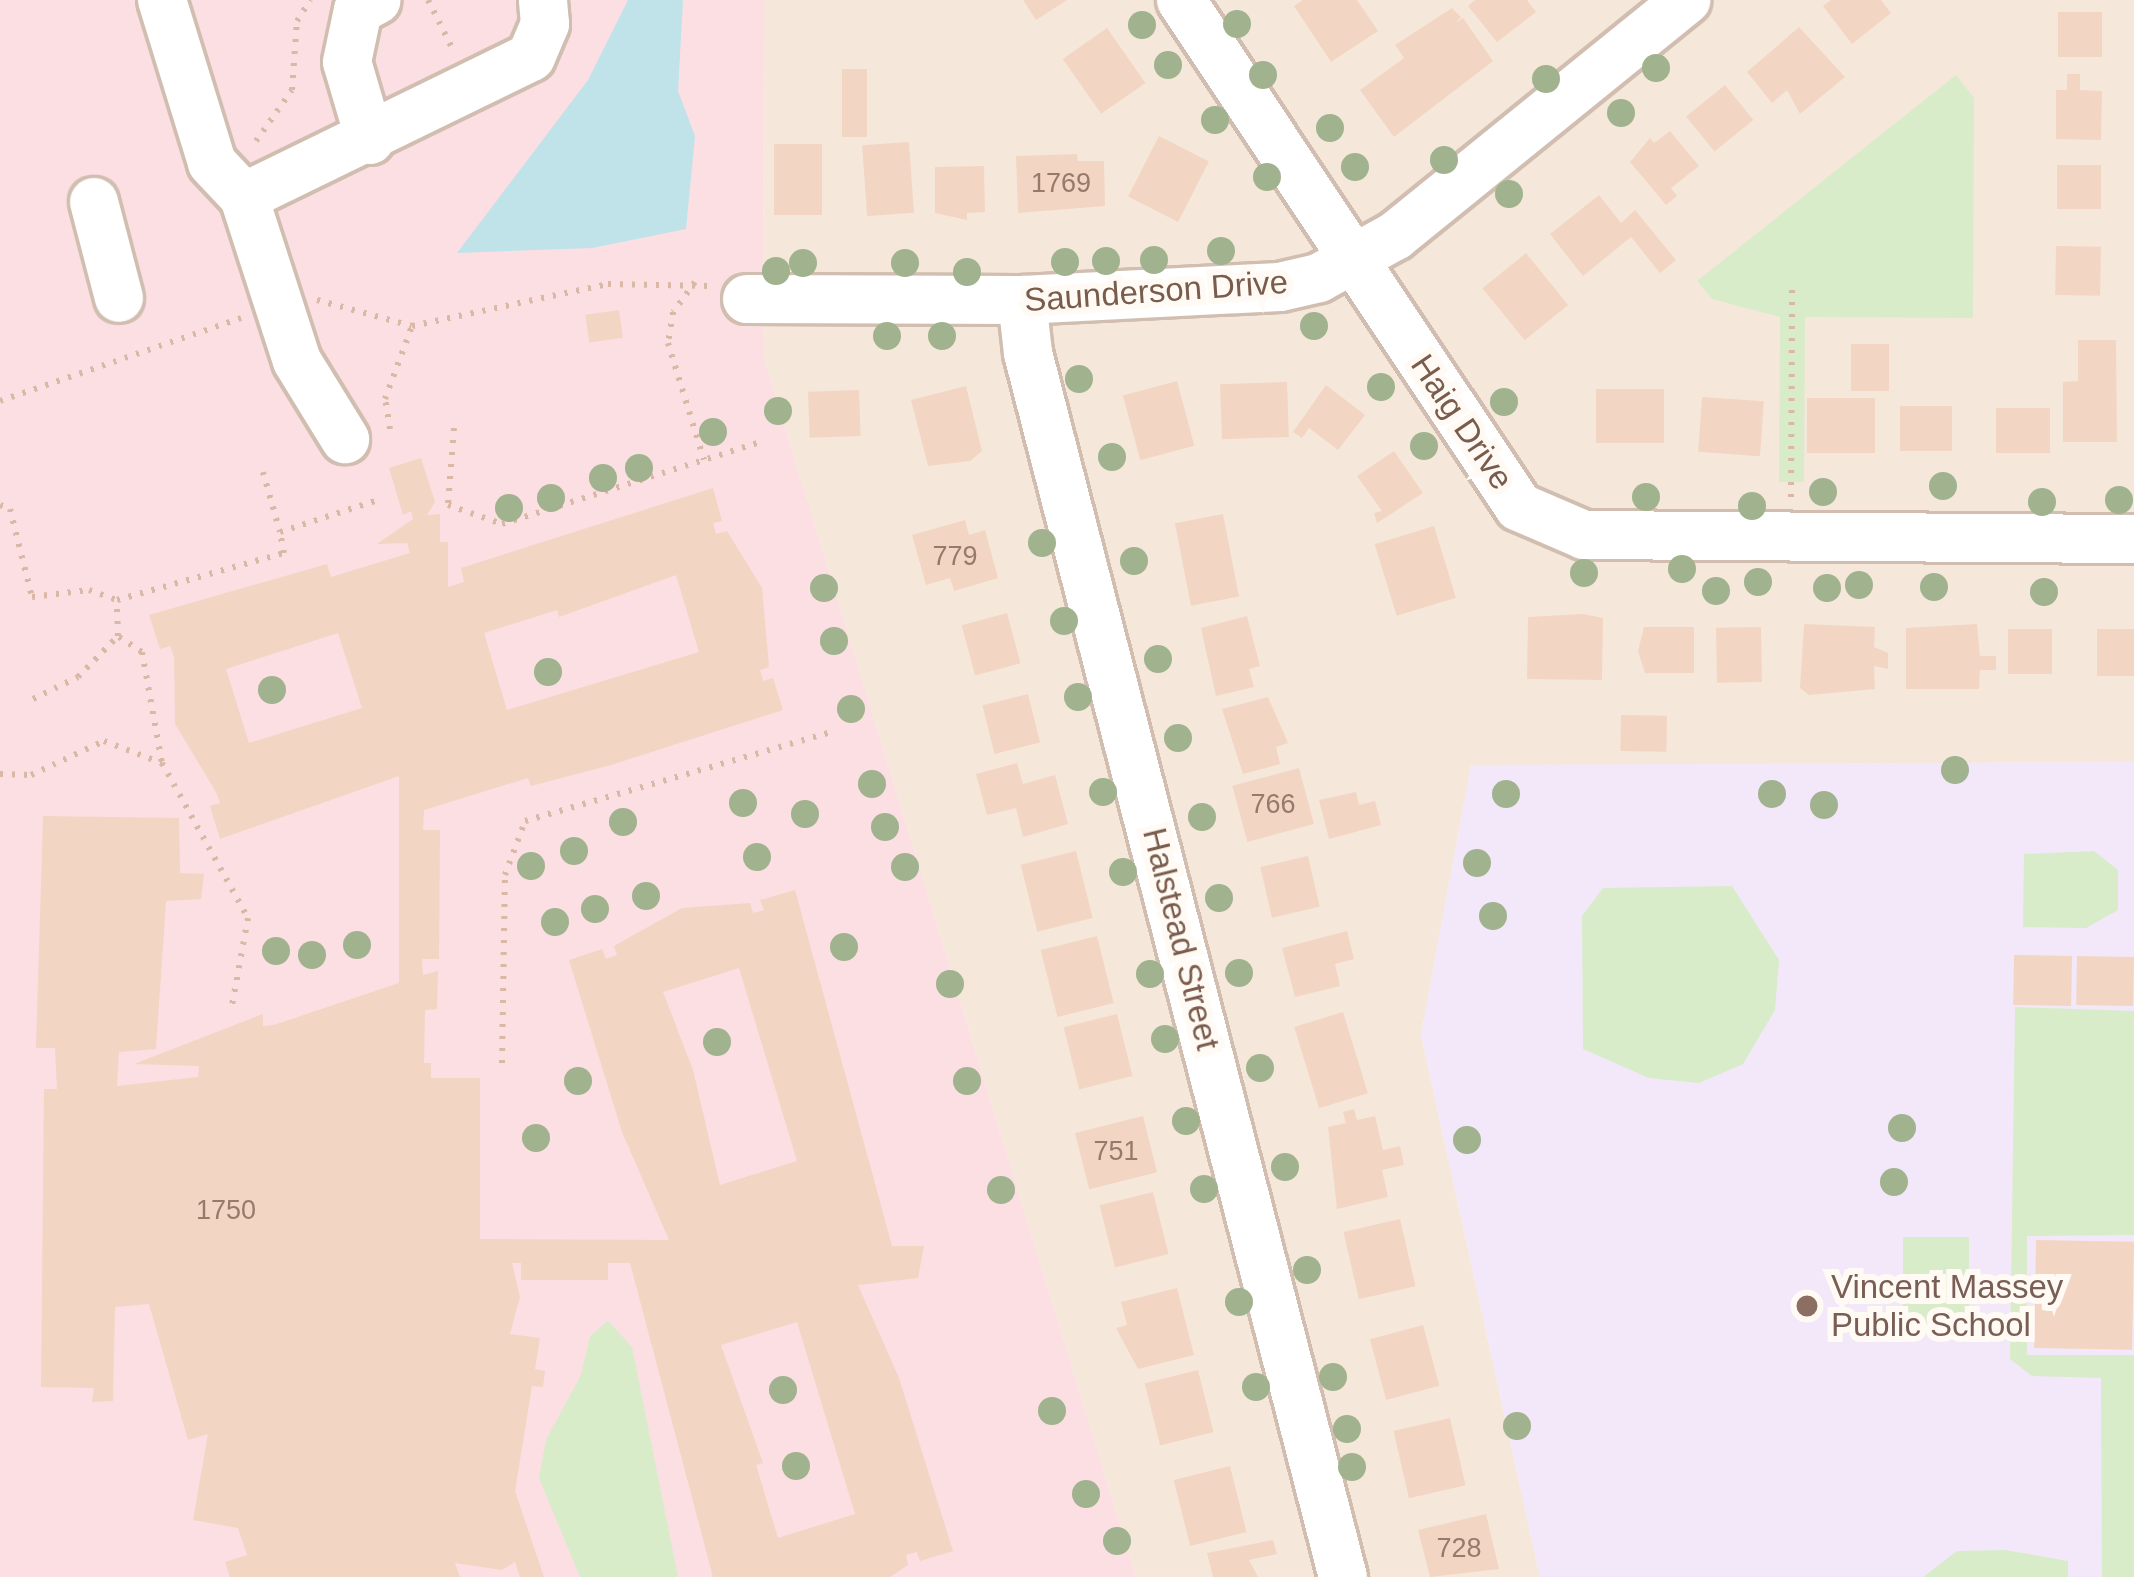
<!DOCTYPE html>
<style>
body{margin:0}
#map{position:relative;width:2134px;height:1577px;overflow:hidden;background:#fdf6ec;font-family:Helvetica,sans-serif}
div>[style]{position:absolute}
.residential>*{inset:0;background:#f5e8da}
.education>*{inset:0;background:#f3e8fa}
.medical>*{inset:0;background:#fbdfe3}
.green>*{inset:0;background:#d8ecc9;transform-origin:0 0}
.water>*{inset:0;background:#bfe3e8}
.building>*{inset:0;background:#f3d5c3;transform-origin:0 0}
.path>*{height:6px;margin-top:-3px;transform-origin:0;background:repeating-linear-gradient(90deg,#d9b8a5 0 3px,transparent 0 12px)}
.roads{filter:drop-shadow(3px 0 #d1beb0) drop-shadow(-3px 0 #d1beb0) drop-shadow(0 3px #d1beb0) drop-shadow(0 -3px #d1beb0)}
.minor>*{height:48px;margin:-24px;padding:0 24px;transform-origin:24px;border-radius:24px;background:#fff}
.trees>*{width:28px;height:28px;margin:-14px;border-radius:50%;background:#a0b28e}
.dots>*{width:33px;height:33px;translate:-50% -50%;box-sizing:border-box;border:6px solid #fffaf3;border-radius:50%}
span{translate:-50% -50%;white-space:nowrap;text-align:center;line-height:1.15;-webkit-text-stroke:12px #fffaf3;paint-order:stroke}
.number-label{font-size:27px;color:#987a6a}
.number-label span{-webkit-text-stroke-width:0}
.street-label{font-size:33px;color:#7a5c4d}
.education-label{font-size:33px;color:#785e54}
.left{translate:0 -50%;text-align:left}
</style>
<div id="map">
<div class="residential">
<i style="clip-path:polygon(764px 0,2134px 0,2134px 762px,1471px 766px,1421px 1035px,1540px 1577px,1136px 1577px,763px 355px)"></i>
</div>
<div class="education">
<i style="clip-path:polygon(2134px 762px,2134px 1577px,1540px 1577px,1421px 1035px,1471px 765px)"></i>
</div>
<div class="medical">
<i style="clip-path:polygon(0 0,764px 0,763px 355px,1136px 1577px,0 1577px)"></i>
</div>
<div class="green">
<i style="clip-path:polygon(1956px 75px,1974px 98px,1973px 318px,1805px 317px,1804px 482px,1779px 482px,1780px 317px,1712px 299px,1697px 281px)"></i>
<i style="clip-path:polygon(2094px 851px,2118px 870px,2118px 910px,2086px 928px,2023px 927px,2024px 854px)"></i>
<i style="clip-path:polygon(1732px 886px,1779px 960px,1775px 1010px,1743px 1064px,1699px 1083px,1649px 1078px,1583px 1049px,1582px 916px,1603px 888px)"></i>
<i style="clip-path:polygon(2015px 1007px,2134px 1011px,2134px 1235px,2027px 1236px,2027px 1355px,2134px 1355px,2134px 1577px,2102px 1577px,2101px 1378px,2032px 1376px,2010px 1359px)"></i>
<i style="left:1903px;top:1237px;width:66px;height:86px"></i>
<i style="clip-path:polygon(608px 1321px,632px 1347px,678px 1577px,580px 1577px,539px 1478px,546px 1440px,581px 1375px,590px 1336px)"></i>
<i style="clip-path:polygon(2005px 1550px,2068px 1561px,2068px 1577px,1923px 1577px,1957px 1551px)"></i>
</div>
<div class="water">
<i style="clip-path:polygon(628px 0,683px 0,678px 91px,695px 136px,686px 229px,592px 248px,457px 253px,588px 80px)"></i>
</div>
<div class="building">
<i style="clip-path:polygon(1023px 0,1067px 0,1036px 20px)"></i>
<i style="clip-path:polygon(1303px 0,1357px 0,1378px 31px,1331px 62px,1294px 6px)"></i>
<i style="clip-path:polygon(1475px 0,1527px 0,1536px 12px,1497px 42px,1468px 6px)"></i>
<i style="clip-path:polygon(1831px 0,1881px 0,1891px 13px,1852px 44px,1823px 6px)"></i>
<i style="clip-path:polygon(1452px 8px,1461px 17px,1454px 24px,1463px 18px,1493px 61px,1394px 137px,1360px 90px,1404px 58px,1395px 45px)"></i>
<i style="left:2058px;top:12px;width:44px;height:45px"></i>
<i style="clip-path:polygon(1799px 27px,1845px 77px,1800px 114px,1787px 90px,1772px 103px,1747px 72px)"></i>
<i style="left:1107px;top:28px;width:67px;height:54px;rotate:55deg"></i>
<i style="left:842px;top:69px;width:25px;height:68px"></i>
<i style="clip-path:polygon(2067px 74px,2080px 74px,2080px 90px,2102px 91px,2101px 140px,2056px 139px,2056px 90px,2067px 90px)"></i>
<i style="left:1725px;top:85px;width:45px;height:50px;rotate:51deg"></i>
<i style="clip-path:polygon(1670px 131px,1699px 166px,1671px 188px,1677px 196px,1666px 205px,1630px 162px,1650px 138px,1654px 143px)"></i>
<i style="left:1159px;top:136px;width:56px;height:68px;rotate:27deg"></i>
<i style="left:909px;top:142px;width:71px;height:47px;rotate:86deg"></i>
<i style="left:774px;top:144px;width:48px;height:71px"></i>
<i style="clip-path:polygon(1077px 154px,1078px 161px,1104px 161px,1105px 206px,1018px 213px,1016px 156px)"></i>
<i style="left:2057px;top:165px;width:44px;height:44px"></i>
<i style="clip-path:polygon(984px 166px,985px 212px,967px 213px,967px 220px,935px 213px,935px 167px)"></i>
<i style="clip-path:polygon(1599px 195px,1621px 223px,1635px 210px,1676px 260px,1660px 273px,1631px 237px,1583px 276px,1550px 234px)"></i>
<i style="left:2056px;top:246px;width:45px;height:49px;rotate:1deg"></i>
<i style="left:1526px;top:253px;width:67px;height:56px;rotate:51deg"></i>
<i style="left:619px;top:310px;width:28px;height:34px;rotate:82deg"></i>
<i style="clip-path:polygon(2078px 340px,2116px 340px,2117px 442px,2063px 442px,2063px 382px,2078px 381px)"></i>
<i style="left:1851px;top:344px;width:38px;height:47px"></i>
<i style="left:1177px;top:381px;width:67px;height:56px;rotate:75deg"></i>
<i style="left:1287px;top:382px;width:55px;height:67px;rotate:88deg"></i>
<i style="clip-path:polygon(1326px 385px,1365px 415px,1338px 450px,1309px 428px,1302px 438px,1293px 432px)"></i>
<i style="clip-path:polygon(966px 386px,982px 451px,970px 461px,928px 466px,911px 400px)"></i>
<i style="left:1596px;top:389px;width:68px;height:54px"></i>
<i style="left:859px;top:390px;width:46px;height:51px;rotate:88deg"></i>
<i style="left:1702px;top:397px;width:62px;height:55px;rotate:4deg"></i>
<i style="left:1807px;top:398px;width:68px;height:55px"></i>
<i style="left:1900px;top:406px;width:52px;height:45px"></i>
<i style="left:1996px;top:408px;width:54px;height:45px"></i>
<i style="clip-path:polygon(1394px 451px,1423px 493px,1377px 523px,1374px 513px,1382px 511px,1357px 476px)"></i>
<i style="clip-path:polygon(evenodd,421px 458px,435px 502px,427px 515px,440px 514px,440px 542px,448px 542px,448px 587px,464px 582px,461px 568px,713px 488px,722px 521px,713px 523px,716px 534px,727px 531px,762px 588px,769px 667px,760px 670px,763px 681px,773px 678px,783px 710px,611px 765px,531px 786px,528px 778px,424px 810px,423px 830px,440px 830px,439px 959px,422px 959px,423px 975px,438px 971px,437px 1009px,425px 1010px,424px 1063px,431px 1063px,431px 1078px,480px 1078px,480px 1239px,669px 1240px,622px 1132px,569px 960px,602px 949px,606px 959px,617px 955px,614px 946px,682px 908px,750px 903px,753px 913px,764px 910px,760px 900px,795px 890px,892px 1246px,924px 1246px,918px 1278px,858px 1285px,899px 1378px,953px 1551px,920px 1561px,917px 1552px,906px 1555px,908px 1565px,890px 1577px,713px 1577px,630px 1263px,608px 1263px,608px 1280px,521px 1280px,521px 1263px,512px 1263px,520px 1297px,510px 1334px,540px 1338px,535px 1369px,545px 1371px,543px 1387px,532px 1386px,515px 1491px,544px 1577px,520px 1577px,515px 1562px,502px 1570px,455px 1563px,460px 1577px,230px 1577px,225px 1562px,247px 1555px,238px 1528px,193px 1520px,208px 1434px,188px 1440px,149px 1304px,115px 1307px,113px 1401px,92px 1402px,94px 1388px,41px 1387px,44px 1089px,57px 1089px,55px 1048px,36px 1048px,43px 816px,179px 818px,180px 873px,204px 874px,201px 899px,166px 901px,156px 1049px,119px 1052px,117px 1086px,198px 1077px,199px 1066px,134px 1064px,263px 1014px,263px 1026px,274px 1025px,399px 983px,399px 776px,220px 839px,210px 806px,220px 803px,216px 792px,175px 724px,174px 657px,170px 646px,160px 649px,149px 615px,327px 564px,331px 577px,410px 553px,407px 543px,377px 544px,413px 519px,411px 511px,403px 515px,389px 468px,421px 458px,676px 575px,699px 652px,507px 710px,484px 633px,557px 610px,559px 617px,676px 575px,421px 458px,338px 633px,362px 708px,249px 743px,226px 669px,338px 633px,421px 458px,739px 968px,797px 1161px,720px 1185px,693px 1070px,663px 992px,739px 968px,421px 458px,797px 1322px,855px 1514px,778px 1538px,756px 1465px,763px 1463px,721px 1345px,797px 1322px)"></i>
<i style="left:1223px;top:514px;width:84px;height:49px;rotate:79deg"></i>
<i style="clip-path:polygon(965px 520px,969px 535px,985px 530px,998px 578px,954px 591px,950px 578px,926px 585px,912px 535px)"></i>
<i style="left:1434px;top:526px;width:75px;height:62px;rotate:73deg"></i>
<i style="left:1007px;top:613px;width:52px;height:47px;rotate:75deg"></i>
<i style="clip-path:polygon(1583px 614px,1603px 618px,1602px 680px,1527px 679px,1528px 617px)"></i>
<i style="clip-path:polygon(1247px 616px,1260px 666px,1249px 669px,1254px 687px,1216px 696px,1201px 628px)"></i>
<i style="clip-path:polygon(1804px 624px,1875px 627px,1874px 647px,1888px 653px,1888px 669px,1874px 666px,1875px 689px,1809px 695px,1800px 688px)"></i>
<i style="clip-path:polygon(1977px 624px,1980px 656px,1996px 656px,1996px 670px,1980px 670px,1979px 689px,1906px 689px,1906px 628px)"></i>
<i style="clip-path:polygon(1644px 627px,1694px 627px,1694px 673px,1645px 673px,1638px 651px)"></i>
<i style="left:1761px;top:627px;width:55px;height:45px;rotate:89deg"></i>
<i style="left:2008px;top:629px;width:44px;height:45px"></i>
<i style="left:2097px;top:629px;width:37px;height:47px"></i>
<i style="left:1028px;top:694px;width:50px;height:47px;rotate:76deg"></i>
<i style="clip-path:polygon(1268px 697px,1288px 743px,1276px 747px,1280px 764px,1243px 774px,1222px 709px)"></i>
<i style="left:1621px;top:715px;width:46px;height:36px;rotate:1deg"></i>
<i style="clip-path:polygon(1017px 763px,1023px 784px,1055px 775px,1068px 824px,1023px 837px,1016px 808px,987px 815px,976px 774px)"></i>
<i style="left:1299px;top:768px;width:58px;height:69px;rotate:75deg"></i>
<i style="clip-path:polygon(1356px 792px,1359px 805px,1375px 801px,1381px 825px,1329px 839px,1319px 800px)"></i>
<i style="left:1076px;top:851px;width:69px;height:57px;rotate:76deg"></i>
<i style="left:1308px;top:856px;width:52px;height:49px;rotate:77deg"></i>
<i style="clip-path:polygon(1347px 931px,1354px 959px,1335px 964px,1340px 986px,1295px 997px,1282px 948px)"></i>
<i style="left:1097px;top:936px;width:69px;height:58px;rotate:76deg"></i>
<i style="left:2014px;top:955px;width:58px;height:50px;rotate:1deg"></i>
<i style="left:2077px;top:956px;width:57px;height:49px;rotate:1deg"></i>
<i style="left:1343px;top:1012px;width:85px;height:51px;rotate:73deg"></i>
<i style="left:1117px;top:1014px;width:64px;height:55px;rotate:76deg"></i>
<i style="clip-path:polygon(1354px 1109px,1357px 1120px,1375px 1116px,1383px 1150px,1400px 1146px,1404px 1165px,1382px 1170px,1388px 1197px,1337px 1209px,1328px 1127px,1346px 1123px,1343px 1112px)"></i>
<i style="left:1143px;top:1116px;width:58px;height:70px;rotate:76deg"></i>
<i style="left:1153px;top:1192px;width:64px;height:55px;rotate:76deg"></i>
<i style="left:1400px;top:1219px;width:69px;height:58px;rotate:77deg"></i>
<i style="left:2036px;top:1240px;width:98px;height:108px;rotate:1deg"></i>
<i style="clip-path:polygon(1177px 1288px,1194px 1355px,1138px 1369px,1116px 1328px,1127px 1325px,1121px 1302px)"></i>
<i style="left:1423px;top:1325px;width:63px;height:55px;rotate:75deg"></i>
<i style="left:1198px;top:1370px;width:64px;height:55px;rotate:76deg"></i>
<i style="left:1450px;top:1418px;width:69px;height:58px;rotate:77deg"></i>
<i style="left:1230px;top:1466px;width:68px;height:58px;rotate:76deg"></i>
<i style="clip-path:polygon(1486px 1514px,1499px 1569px,1430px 1577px,1418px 1530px)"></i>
<i style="clip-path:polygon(1273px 1540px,1277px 1554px,1249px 1560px,1258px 1577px,1213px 1577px,1207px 1553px)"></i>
</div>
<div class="path">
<i style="left:428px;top:0;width:58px;rotate:63.4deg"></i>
<i style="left:256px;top:141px;width:62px;rotate:-54.8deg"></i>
<i style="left:292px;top:90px;width:69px;rotate:-85.9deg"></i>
<i style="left:297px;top:21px;width:25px;rotate:-58deg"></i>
<i style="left:695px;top:282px;width:37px;rotate:126deg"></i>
<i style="left:673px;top:312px;width:31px;rotate:99deg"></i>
<i style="left:668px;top:343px;width:122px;rotate:72.9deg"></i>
<i style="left:317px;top:300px;width:98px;rotate:15.3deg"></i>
<i style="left:412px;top:326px;width:200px;rotate:-12.1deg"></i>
<i style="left:608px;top:284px;width:101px;rotate:1.1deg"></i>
<i style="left:0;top:401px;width:255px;rotate:-19deg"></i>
<i style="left:454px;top:428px;width:77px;rotate:94.5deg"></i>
<i style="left:448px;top:505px;width:57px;rotate:19.4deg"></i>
<i style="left:502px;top:524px;width:275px;rotate:-17.6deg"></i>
<i style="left:390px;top:429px;width:30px;rotate:-99deg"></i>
<i style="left:385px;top:399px;width:78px;rotate:-69.7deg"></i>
<i style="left:263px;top:472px;width:62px;rotate:74.2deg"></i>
<i style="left:1791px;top:497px;width:211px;rotate:-89.7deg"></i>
<i style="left:0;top:505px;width:11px;rotate:22deg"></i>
<i style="left:10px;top:509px;width:91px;rotate:76deg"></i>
<i style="left:32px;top:597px;width:57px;rotate:-7deg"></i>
<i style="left:89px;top:590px;width:30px;rotate:20deg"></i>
<i style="left:117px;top:600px;width:173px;rotate:-15.7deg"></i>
<i style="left:284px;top:553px;width:21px;rotate:-101deg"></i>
<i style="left:280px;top:532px;width:106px;rotate:-18.1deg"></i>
<i style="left:119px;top:637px;width:27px;rotate:33deg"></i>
<i style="left:142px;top:652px;width:113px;rotate:79.8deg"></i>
<i style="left:33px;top:699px;width:50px;rotate:-26.1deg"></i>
<i style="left:78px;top:677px;width:57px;rotate:-45.7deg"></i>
<i style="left:118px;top:636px;width:36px;rotate:-92deg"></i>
<i style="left:0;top:774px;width:31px;rotate:2deg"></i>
<i style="left:31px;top:775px;width:81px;rotate:-25deg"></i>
<i style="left:104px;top:741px;width:62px;rotate:20.8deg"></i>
<i style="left:162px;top:763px;width:177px;rotate:61deg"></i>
<i style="left:248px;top:918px;width:95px;rotate:100.4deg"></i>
<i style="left:502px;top:1063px;width:188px;rotate:-89.1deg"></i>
<i style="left:505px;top:875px;width:58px;rotate:-69.7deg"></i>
<i style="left:525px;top:821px;width:322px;rotate:-16.2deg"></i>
</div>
<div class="roads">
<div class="minor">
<i style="left:162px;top:0;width:170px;rotate:72.9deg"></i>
<i style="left:212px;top:163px;width:47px;rotate:46.7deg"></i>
<i style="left:244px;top:197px;width:172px;rotate:72.1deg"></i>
<i style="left:297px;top:361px;width:92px;rotate:58.4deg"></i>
<i style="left:1181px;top:0;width:609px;rotate:56.31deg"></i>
<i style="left:1519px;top:507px;width:71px;rotate:23.3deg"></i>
<i style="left:1584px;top:535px;width:550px;rotate:0.42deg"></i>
<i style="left:370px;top:140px;width:81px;rotate:-106.4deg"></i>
<i style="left:347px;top:62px;width:53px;rotate:-78.1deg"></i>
<i style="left:358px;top:10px;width:21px;rotate:-28deg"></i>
<i style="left:244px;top:197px;width:319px;rotate:-26deg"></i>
<i style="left:531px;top:57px;width:36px;rotate:-67deg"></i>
<i style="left:545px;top:24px;width:24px;rotate:-95deg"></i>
<i style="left:94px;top:202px;width:99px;rotate:75.4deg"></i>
<i style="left:747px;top:299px;width:275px;rotate:0.2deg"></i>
<i style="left:1022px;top:300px;width:258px;rotate:-2.9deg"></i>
<i style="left:1280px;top:287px;width:40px;rotate:-13deg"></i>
<i style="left:1319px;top:278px;width:87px;rotate:-28.9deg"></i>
<i style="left:1395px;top:236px;width:375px;rotate:-39deg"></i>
<i style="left:1022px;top:300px;width:53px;rotate:83.5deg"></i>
<i style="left:1028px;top:353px;width:1264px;rotate:75.57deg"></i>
</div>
</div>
<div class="trees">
<i style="left:1237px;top:24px"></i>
<i style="left:1142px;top:25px"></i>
<i style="left:1168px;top:65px"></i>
<i style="left:1656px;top:68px"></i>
<i style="left:1263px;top:75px"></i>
<i style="left:1546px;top:79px"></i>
<i style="left:1621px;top:113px"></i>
<i style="left:1215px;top:120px"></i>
<i style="left:1330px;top:128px"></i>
<i style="left:1444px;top:160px"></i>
<i style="left:1355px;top:167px"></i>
<i style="left:1267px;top:177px"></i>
<i style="left:1509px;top:194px"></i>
<i style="left:1221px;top:251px"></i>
<i style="left:1154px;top:260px"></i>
<i style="left:1106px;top:261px"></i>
<i style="left:1065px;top:262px"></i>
<i style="left:803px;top:263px"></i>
<i style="left:905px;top:263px"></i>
<i style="left:776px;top:271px"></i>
<i style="left:967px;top:272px"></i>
<i style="left:1314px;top:326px"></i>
<i style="left:887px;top:336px"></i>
<i style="left:942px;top:336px"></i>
<i style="left:1079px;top:379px"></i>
<i style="left:1381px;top:387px"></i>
<i style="left:1504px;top:402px"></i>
<i style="left:778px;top:411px"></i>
<i style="left:713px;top:432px"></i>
<i style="left:1424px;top:446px"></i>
<i style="left:1112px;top:457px"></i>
<i style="left:639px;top:468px"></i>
<i style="left:603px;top:478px"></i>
<i style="left:1943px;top:486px"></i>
<i style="left:1823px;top:492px"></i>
<i style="left:1646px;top:497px"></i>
<i style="left:551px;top:498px"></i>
<i style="left:2119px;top:500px"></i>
<i style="left:2042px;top:502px"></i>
<i style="left:1752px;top:506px"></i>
<i style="left:509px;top:508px"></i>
<i style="left:1042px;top:543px"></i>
<i style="left:1134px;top:561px"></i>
<i style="left:1682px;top:569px"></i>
<i style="left:1584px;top:573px"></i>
<i style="left:1758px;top:582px"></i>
<i style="left:1859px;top:585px"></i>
<i style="left:1934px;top:587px"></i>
<i style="left:824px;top:588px"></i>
<i style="left:1827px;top:588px"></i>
<i style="left:1716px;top:591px"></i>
<i style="left:2044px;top:592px"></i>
<i style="left:1064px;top:621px"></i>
<i style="left:834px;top:641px"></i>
<i style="left:1158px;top:659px"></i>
<i style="left:548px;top:672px"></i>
<i style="left:272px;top:690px"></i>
<i style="left:1078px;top:697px"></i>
<i style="left:851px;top:709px"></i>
<i style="left:1178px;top:738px"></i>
<i style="left:1955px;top:770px"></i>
<i style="left:872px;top:784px"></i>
<i style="left:1103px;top:792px"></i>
<i style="left:1506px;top:794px"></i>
<i style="left:1772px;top:794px"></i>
<i style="left:743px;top:803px"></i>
<i style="left:1824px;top:805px"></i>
<i style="left:805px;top:814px"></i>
<i style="left:1202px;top:817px"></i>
<i style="left:623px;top:822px"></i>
<i style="left:885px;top:827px"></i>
<i style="left:574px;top:851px"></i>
<i style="left:757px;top:857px"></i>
<i style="left:1477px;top:863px"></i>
<i style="left:531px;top:866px"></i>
<i style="left:905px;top:867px"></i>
<i style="left:1123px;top:872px"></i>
<i style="left:646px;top:896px"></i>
<i style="left:1219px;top:898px"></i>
<i style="left:595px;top:909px"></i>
<i style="left:1493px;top:916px"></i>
<i style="left:555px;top:922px"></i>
<i style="left:357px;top:945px"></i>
<i style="left:844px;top:947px"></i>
<i style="left:276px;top:951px"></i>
<i style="left:312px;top:955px"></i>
<i style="left:1239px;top:973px"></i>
<i style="left:1150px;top:974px"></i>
<i style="left:950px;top:984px"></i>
<i style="left:1165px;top:1039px"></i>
<i style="left:717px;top:1042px"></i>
<i style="left:1260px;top:1068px"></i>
<i style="left:578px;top:1081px"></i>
<i style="left:967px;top:1081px"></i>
<i style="left:1186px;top:1121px"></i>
<i style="left:1902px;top:1128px"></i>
<i style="left:536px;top:1138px"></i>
<i style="left:1467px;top:1140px"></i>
<i style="left:1285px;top:1167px"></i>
<i style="left:1894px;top:1182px"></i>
<i style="left:1204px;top:1189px"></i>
<i style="left:1001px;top:1190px"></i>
<i style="left:1307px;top:1270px"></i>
<i style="left:1239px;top:1302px"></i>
<i style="left:1333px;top:1377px"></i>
<i style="left:1256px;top:1387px"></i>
<i style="left:783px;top:1390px"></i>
<i style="left:1052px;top:1411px"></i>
<i style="left:1517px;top:1426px"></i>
<i style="left:1347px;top:1429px"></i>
<i style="left:796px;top:1466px"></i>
<i style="left:1352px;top:1467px"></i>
<i style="left:1086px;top:1494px"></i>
<i style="left:1117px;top:1541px"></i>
</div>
<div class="dots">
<i style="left:1807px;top:1306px;background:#8d6e63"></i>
</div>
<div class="number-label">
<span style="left:1061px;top:184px">1769</span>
<span style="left:955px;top:557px">779</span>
<span style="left:1273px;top:805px">766</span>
<span style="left:1116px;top:1152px">751</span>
<span style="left:226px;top:1211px">1750</span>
<span style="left:1459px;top:1549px">728</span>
</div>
<div class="street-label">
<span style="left:1156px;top:291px;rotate:-4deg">Saunderson Drive</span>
<span style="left:1462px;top:422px;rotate:56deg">Haig Drive</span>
<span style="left:1181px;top:939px;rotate:76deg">Halstead Street</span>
</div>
<div class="education-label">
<span class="left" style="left:1831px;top:1306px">Vincent Massey<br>Public School</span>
</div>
</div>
